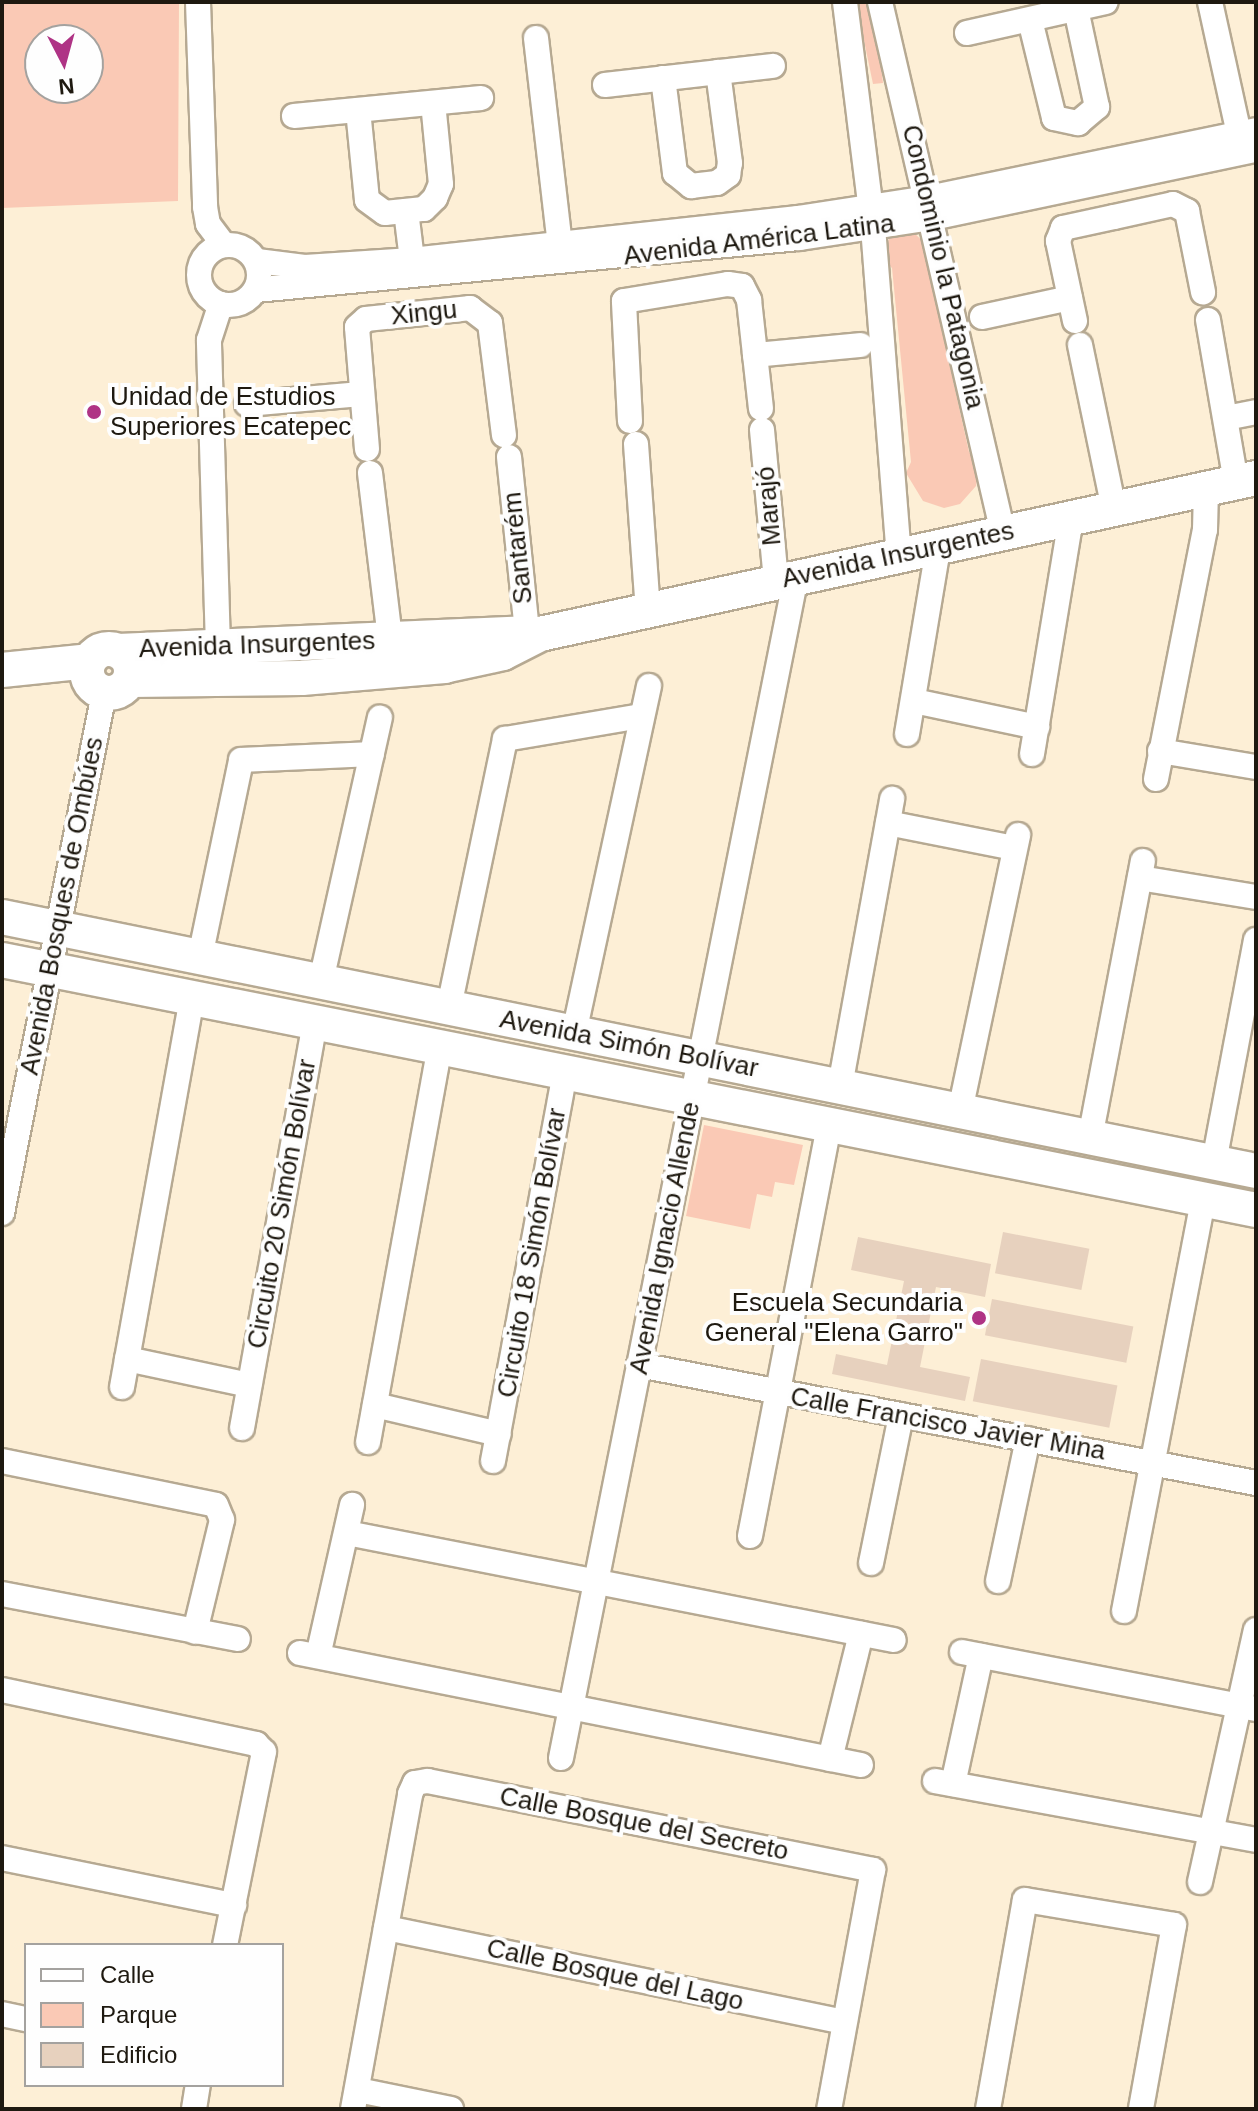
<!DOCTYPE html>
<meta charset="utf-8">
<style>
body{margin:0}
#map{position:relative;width:1258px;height:2111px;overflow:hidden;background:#fdefd6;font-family:Helvetica,sans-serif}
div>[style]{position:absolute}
.green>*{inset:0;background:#fac9b5}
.building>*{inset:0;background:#e7d1be;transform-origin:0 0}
.roads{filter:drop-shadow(2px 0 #b6a992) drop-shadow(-2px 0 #b6a992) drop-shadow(0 2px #b6a992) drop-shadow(0 -2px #b6a992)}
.minor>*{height:24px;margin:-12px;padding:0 12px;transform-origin:12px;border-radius:12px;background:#fff}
.minor>.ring{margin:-12px;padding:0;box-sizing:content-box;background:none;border:24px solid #fff;border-radius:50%}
.secondary>*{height:34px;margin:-17px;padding:0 17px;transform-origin:17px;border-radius:17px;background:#fff}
.secondary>.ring{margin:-17px;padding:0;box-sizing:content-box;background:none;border:34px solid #fff;border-radius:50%}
.dots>*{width:22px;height:22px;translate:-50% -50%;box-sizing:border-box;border:4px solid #fefefe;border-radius:50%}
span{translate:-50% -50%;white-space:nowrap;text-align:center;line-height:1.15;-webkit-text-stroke:8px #fefefe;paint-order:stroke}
.street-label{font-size:26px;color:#1e1910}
.poi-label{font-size:26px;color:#1e1910}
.left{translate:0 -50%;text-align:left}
.right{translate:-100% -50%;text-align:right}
.frame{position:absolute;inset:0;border:4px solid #1e1910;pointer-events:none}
.legend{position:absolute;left:24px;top:1943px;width:260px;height:144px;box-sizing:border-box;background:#fefefe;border:2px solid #a4a29f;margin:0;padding:10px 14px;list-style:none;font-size:24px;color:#1e1910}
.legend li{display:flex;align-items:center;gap:16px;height:40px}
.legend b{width:40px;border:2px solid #a4a29f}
.north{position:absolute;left:24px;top:24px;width:80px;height:80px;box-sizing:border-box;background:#fefefe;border:2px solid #a4a29f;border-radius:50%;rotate:174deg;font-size:22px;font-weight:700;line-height:32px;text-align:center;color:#1e1910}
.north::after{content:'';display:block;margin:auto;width:28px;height:36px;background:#af3385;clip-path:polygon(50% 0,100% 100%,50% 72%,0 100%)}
</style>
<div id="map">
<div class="green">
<i style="clip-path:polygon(evenodd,2px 2px,179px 2px,178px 201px,2px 208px,2px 2px,40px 40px,88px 40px,88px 88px,40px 88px,40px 40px)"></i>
<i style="clip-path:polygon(856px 2px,873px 2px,883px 83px,873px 84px)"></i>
<i style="clip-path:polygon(912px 231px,932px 250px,926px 259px,969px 452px,980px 462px,976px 486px,960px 504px,944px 508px,923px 501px,906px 473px,911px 462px,892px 268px,882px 258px,889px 239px)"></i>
<i style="clip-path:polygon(704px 1125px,803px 1145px,794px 1185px,775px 1182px,772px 1197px,757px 1194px,750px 1229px,686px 1216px)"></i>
</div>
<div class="building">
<i style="left:1003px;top:1232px;width:88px;height:42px;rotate:11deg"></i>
<i style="clip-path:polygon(858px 1237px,991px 1264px,985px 1297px,936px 1287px,920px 1367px,970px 1377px,965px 1401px,832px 1374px,836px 1354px,887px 1365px,904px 1281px,851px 1270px)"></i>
<i style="left:992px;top:1299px;width:144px;height:37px;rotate:11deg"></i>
<i style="left:981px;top:1359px;width:139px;height:43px;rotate:11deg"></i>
</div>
<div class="roads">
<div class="minor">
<i style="left:198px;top:2px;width:205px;rotate:88deg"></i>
<i style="left:205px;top:207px;width:17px;rotate:80deg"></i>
<i style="left:208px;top:224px;width:26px;rotate:53deg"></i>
<i style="left:845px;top:2px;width:227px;rotate:82.9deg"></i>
<i style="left:873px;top:227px;width:329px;rotate:85.5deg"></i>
<i style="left:880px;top:2px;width:545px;rotate:76.96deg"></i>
<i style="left:1210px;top:2px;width:135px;rotate:77.6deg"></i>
<i style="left:1030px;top:20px;width:101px;rotate:76.2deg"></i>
<i style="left:1054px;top:118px;width:25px;rotate:12deg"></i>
<i style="left:1078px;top:123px;width:25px;rotate:-40deg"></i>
<i style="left:1097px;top:107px;width:100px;rotate:-102.1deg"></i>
<i style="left:967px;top:33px;width:142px;rotate:-12.6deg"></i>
<i style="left:536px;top:38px;width:208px;rotate:83.4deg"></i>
<i style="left:663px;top:78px;width:96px;rotate:82.8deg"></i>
<i style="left:675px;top:173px;width:21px;rotate:39deg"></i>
<i style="left:691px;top:186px;width:26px;rotate:-7deg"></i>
<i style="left:717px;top:183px;width:14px;rotate:-36deg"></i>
<i style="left:728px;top:175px;width:12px;rotate:-81deg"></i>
<i style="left:730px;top:163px;width:92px;rotate:-97.5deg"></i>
<i style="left:605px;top:85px;width:169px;rotate:-6.5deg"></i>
<i style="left:358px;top:110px;width:90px;rotate:84.3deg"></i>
<i style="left:367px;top:200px;width:22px;rotate:36deg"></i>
<i style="left:385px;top:213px;width:39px;rotate:-6deg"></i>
<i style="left:424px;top:209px;width:16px;rotate:-45deg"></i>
<i style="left:435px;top:198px;width:15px;rotate:-67deg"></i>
<i style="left:441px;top:184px;width:81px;rotate:-95.6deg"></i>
<i style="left:294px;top:116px;width:188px;rotate:-5.5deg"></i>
<i style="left:406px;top:211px;width:49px;rotate:83deg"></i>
<i class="ring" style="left:199px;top:245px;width:36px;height:36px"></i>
<i style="left:257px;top:261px;width:48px;rotate:7.1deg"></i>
<i style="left:305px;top:267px;width:107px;rotate:-3.7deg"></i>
<i style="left:412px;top:260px;width:388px;rotate:-6.2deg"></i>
<i style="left:798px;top:218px;width:132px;rotate:-8.7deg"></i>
<i style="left:928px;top:198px;width:335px;rotate:-11.7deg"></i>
<i style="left:256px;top:290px;width:545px;rotate:-5.47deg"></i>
<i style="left:799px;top:238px;width:134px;rotate:-8.6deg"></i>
<i style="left:932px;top:218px;width:331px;rotate:-11.9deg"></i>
<i style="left:982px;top:317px;width:90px;rotate:-12.2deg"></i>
<i style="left:1208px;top:320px;width:164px;rotate:80.2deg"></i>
<i style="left:1075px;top:321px;width:82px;rotate:-102deg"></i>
<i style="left:1058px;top:241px;width:14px;rotate:-69deg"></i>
<i style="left:1063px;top:228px;width:52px;rotate:-12.2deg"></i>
<i style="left:1114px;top:217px;width:60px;rotate:-12.4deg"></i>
<i style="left:1173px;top:204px;width:16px;rotate:27deg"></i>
<i style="left:1187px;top:211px;width:83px;rotate:78.8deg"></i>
<i style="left:1080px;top:345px;width:167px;rotate:78.3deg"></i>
<i style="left:755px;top:355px;width:106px;rotate:-5.4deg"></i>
<i style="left:247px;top:404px;width:114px;rotate:-5deg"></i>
<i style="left:1226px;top:418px;width:31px;rotate:-11deg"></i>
<i style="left:630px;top:421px;width:120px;rotate:-92.9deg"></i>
<i style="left:624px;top:301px;width:105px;rotate:-9.3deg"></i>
<i style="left:728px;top:284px;width:14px;rotate:8deg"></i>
<i style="left:742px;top:286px;width:16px;rotate:63deg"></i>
<i style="left:749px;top:300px;width:109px;rotate:83.7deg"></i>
<i style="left:762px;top:430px;width:152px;rotate:84.7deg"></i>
<i style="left:636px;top:444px;width:166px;rotate:85.9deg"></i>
<i style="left:367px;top:449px;width:122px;rotate:-94.7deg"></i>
<i style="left:357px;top:327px;width:12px;rotate:-42deg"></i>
<i style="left:366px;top:319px;width:105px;rotate:-6deg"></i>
<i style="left:470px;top:308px;width:25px;rotate:37deg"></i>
<i style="left:490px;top:323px;width:113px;rotate:82.9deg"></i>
<i style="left:509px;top:457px;width:184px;rotate:84.1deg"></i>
<i style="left:370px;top:473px;width:167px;rotate:83.1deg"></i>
<i style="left:218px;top:647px;width:307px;rotate:-91.7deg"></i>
<i style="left:209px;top:340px;width:38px;rotate:-72deg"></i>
<i style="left:914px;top:701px;width:126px;rotate:11.9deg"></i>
<i style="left:907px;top:734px;width:189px;rotate:-80.5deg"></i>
<i style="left:1160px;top:751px;width:97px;rotate:9.5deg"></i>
<i style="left:1032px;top:754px;width:238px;rotate:-80.6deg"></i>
<i style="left:1156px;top:779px;width:254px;rotate:-78.9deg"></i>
<i style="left:1205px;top:530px;width:40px;rotate:-88.6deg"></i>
<i style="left:888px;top:823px;width:128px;rotate:11.2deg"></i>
<i style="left:1140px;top:878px;width:118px;rotate:9.3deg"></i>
<i style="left:200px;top:957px;width:201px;rotate:-78.2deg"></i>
<i style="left:241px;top:760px;width:131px;rotate:-2.6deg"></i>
<i style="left:321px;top:981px;width:270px;rotate:-77.4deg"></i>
<i style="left:449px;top:1007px;width:274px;rotate:-78.2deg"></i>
<i style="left:505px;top:739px;width:138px;rotate:-9.6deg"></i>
<i style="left:574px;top:1033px;width:355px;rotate:-77.8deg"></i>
<i style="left:840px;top:1086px;width:292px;rotate:-79.7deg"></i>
<i style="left:960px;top:1111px;width:282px;rotate:-78.1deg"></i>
<i style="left:1090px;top:1138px;width:282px;rotate:-79.2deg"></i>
<i style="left:1214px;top:1162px;width:226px;rotate:-79.3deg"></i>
<i style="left:2px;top:1213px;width:530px;rotate:-78.9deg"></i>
<i style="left:127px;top:1359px;width:125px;rotate:12deg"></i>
<i style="left:639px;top:1365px;width:628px;rotate:10.83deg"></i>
<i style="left:122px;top:1387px;width:396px;rotate:-79.8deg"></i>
<i style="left:375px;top:1405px;width:127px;rotate:13.2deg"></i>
<i style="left:242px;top:1428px;width:413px;rotate:-79.8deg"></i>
<i style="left:368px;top:1442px;width:402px;rotate:-79.7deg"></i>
<i style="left:2px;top:1461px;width:218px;rotate:11.6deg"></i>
<i style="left:216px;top:1505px;width:16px;rotate:68deg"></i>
<i style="left:222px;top:1520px;width:115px;rotate:103.6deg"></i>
<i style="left:493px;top:1461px;width:396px;rotate:-79.5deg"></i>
<i style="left:347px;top:1533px;width:557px;rotate:11.07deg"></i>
<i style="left:750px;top:1536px;width:419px;rotate:-79.1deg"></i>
<i style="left:871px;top:1563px;width:151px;rotate:-78.5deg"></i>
<i style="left:998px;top:1581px;width:145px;rotate:-78.1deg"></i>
<i style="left:2px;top:1594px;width:240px;rotate:10.8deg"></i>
<i style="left:1124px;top:1611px;width:419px;rotate:-79.1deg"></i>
<i style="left:962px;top:1652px;width:299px;rotate:11deg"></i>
<i style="left:300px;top:1653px;width:572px;rotate:11.29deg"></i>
<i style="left:318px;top:1656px;width:155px;rotate:-77.3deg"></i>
<i style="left:2px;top:1690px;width:260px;rotate:12deg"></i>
<i style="left:256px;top:1744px;width:11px;rotate:45deg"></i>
<i style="left:264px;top:1752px;width:197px;rotate:101.4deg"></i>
<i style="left:561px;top:1758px;width:1204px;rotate:-78.75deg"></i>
<i style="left:830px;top:1759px;width:129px;rotate:-76.1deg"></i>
<i style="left:935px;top:1781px;width:326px;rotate:10.4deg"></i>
<i style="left:953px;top:1784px;width:131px;rotate:-77.7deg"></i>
<i style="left:2px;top:1858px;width:237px;rotate:11.5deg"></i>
<i style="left:1200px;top:1882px;width:258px;rotate:-77.5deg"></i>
<i style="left:386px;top:1928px;width:467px;rotate:11.6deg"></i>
<i style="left:2px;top:2014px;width:25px;rotate:12deg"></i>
<i style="left:358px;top:2090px;width:95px;rotate:11.5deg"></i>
<i style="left:194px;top:2109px;width:24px;rotate:-81deg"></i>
<i style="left:353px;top:2109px;width:320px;rotate:-79.7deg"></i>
<i style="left:410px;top:1794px;width:12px;rotate:-66deg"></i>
<i style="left:415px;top:1783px;width:13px;rotate:-9deg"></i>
<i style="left:428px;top:1781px;width:454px;rotate:11.3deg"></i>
<i style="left:873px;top:1870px;width:243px;rotate:100.4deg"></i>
<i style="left:988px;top:2109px;width:212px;rotate:-80deg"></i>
<i style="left:1025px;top:1900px;width:151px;rotate:9.5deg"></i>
<i style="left:1174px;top:1925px;width:187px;rotate:100.2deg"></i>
</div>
<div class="secondary">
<i class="ring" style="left:87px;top:649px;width:10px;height:10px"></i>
<i style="left:118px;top:651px;width:396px;rotate:-2.5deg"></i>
<i style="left:2px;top:670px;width:87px;rotate:-5.9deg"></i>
<i style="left:130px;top:680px;width:172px;rotate:-0.7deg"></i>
<i style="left:302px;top:678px;width:143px;rotate:-4.8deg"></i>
<i style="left:444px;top:666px;width:60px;rotate:-12.4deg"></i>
<i style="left:503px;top:653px;width:42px;rotate:-27.2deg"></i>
<i style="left:540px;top:634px;width:733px;rotate:-12.29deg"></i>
<i style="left:2px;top:917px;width:1279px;rotate:11.45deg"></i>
<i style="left:2px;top:960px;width:1279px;rotate:11.27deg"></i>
</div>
</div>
<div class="dots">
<i style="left:94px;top:412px;background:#af3385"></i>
<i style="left:979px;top:1318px;background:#af3385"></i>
</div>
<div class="street-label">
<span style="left:759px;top:240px;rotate:-7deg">Avenida América Latina</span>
<span style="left:943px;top:267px;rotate:77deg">Condominio la Patagonia</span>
<span style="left:424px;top:313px;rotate:-6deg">Xingu</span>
<span style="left:769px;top:506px;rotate:-95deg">Marajó</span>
<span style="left:518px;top:548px;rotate:-96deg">Santarém</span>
<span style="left:898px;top:555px;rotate:-12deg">Avenida Insurgentes</span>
<span style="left:257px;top:645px;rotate:-2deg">Avenida Insurgentes</span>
<span style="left:62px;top:906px;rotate:-79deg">Avenida Bosques de Ombúes</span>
<span style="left:629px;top:1044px;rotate:11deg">Avenida Simón Bolívar</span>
<span style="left:282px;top:1204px;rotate:-80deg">Circuito 20 Simón Bolívar</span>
<span style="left:665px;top:1238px;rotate:-79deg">Avenida Ignacio Allende</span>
<span style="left:532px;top:1253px;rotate:-80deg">Circuito 18 Simón Bolívar</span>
<span style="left:948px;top:1424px;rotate:10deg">Calle Francisco Javier Mina</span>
<span style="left:644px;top:1824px;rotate:11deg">Calle Bosque del Secreto</span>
<span style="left:615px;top:1975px;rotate:12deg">Calle Bosque del Lago</span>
</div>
<div class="poi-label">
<span class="left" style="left:110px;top:412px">Unidad de Estudios<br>Superiores Ecatepec</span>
<span class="right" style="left:963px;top:1318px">Escuela Secundaria<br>General "Elena Garro"</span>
</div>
<div class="frame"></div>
<ul class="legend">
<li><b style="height:10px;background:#fff"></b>Calle</li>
<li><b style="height:22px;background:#fac9b5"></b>Parque</li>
<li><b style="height:22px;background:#e7d1be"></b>Edificio</li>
</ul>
<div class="north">N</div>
</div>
